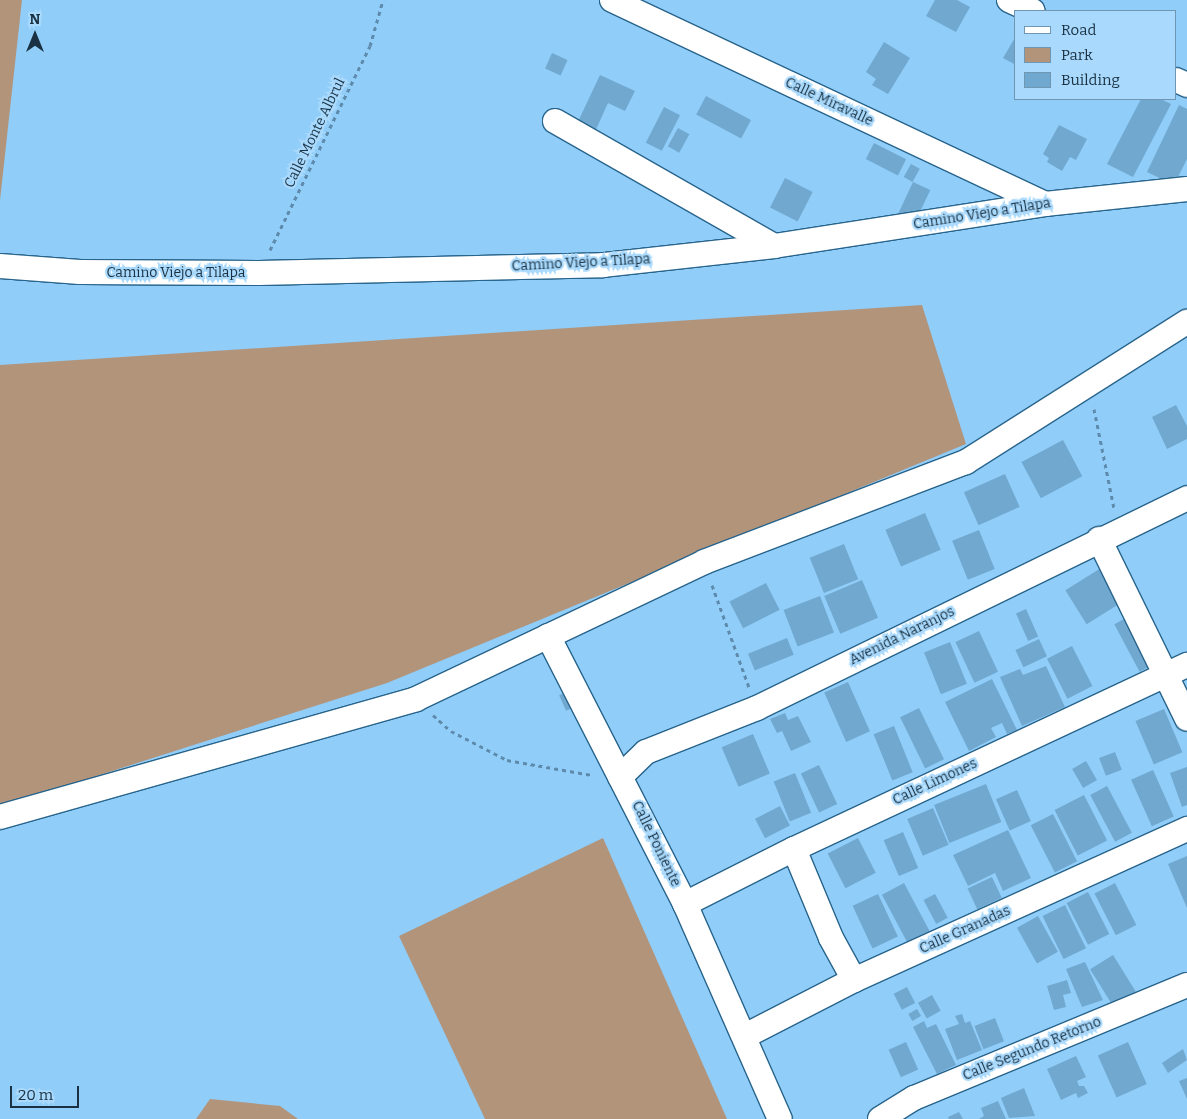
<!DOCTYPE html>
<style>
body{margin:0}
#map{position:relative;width:1187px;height:1119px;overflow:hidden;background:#90cdf9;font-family:Bitter,serif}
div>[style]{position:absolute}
.green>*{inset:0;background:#b2947b}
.building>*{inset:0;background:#70a8d0;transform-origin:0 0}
.path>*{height:3px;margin-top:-1.5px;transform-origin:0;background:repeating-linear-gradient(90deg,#5e8bac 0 4px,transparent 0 8px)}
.roads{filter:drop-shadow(1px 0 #28648b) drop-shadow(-1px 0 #28648b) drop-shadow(0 1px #28648b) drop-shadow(0 -1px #28648b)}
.street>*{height:24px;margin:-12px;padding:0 12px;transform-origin:12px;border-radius:12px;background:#fff}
span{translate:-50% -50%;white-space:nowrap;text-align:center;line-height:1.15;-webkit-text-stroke:4.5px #a9d9fc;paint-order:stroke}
.street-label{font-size:14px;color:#193142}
.legend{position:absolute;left:1014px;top:10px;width:162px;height:90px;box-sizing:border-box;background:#a9d9fc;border:1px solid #6f96b2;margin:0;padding:6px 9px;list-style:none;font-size:15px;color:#193142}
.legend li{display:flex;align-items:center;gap:10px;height:25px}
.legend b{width:25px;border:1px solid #6f96b2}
.north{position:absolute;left:10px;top:10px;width:50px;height:50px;-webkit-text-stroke:4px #a9d9fc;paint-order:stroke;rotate:0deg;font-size:14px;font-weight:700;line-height:20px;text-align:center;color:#193142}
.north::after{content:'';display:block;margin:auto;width:18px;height:22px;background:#193142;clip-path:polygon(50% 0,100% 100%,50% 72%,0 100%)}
.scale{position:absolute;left:10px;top:1086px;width:69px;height:22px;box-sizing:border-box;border:2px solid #193142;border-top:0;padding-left:6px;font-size:15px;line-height:18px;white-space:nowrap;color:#193142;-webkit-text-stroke:4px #a9d9fc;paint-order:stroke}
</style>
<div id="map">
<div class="green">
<i style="clip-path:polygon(0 0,22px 0,0 200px)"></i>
<i style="clip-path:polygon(922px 305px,966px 444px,387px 683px,0 807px,0 365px)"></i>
<i style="clip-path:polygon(603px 838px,727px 1119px,485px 1119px,399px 936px)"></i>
<i style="clip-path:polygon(210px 1099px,280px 1106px,298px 1119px,196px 1119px)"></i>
</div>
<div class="building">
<i style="clip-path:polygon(935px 0,957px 0,970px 7px,956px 32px,926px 16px)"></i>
<i style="clip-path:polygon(1016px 36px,1016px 65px,1003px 58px)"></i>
<i style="clip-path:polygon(884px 42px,910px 58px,888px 94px,872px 85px,876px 79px,866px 72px)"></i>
<i style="left:552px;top:53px;width:17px;height:17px;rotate:24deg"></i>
<i style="clip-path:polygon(600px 75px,635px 91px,625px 111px,608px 103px,593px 136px,575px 128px)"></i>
<i style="left:706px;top:96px;width:51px;height:21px;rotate:28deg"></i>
<i style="clip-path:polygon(1141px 99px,1161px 99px,1171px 104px,1133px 177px,1107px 164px)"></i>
<i style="clip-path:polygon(1179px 105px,1187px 109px,1187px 159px,1174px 185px,1147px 172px)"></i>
<i style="left:664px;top:107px;width:18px;height:40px;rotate:27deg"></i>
<i style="clip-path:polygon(1059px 125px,1087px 139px,1076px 160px,1070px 157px,1062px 171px,1047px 162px,1049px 158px,1043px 154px)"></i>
<i style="left:678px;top:128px;width:13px;height:21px;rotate:29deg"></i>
<i style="left:874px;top:143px;width:36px;height:18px;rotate:27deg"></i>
<i style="left:911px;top:164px;width:10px;height:15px;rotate:29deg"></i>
<i style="left:785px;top:178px;width:31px;height:33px;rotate:27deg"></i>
<i style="left:913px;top:182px;width:19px;height:34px;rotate:25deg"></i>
<i style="clip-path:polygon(1176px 405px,1187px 426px,1187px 439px,1167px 449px,1152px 417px)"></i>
<i style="left:1063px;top:440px;width:41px;height:47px;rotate:62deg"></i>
<i style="left:1005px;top:474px;width:36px;height:45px;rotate:66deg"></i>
<i style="left:925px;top:513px;width:40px;height:43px;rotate:67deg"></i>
<i style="left:979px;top:530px;width:42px;height:29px;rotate:68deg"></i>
<i style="left:844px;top:544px;width:38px;height:37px;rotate:68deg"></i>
<i style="left:1101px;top:568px;width:40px;height:42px;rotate:58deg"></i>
<i style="left:862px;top:580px;width:41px;height:41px;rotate:67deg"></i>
<i style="left:766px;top:583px;width:30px;height:41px;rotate:63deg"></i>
<i style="left:820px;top:596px;width:39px;height:39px;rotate:69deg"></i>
<i style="left:1026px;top:609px;width:30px;height:11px;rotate:66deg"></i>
<i style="left:1124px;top:619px;width:54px;height:11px;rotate:62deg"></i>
<i style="left:979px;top:631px;width:45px;height:26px;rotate:65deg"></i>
<i style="left:787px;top:638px;width:18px;height:42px;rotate:68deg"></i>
<i style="left:1039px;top:639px;width:19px;height:26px;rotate:65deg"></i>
<i style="left:950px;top:642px;width:45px;height:28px;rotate:68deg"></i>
<i style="left:1072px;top:646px;width:45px;height:28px;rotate:63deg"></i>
<i style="clip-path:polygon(1046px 666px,1065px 707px,1022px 726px,1000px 677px,1020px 669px,1023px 675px)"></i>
<i style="clip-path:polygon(992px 679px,1017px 730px,1007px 734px,1002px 723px,991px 728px,996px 737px,969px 751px,945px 702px)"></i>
<i style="left:848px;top:682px;width:54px;height:26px;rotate:66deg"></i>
<i style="left:571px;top:690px;width:17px;height:13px;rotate:66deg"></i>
<i style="left:919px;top:708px;width:57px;height:21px;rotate:64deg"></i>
<i style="left:1164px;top:709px;width:47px;height:31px;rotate:67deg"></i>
<i style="clip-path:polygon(785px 713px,788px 720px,798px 716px,811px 742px,791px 751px,782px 731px,777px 733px,770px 719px)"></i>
<i style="left:894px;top:726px;width:50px;height:22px;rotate:68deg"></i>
<i style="left:753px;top:734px;width:43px;height:34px;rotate:67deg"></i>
<i style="left:1115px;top:752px;width:19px;height:17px;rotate:69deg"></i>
<i style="left:1086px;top:761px;width:22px;height:16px;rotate:60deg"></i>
<i style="left:819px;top:765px;width:43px;height:20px;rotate:65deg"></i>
<i style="clip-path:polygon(1187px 767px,1187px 805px,1182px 807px,1170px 773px)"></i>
<i style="left:1153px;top:770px;width:51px;height:24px;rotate:66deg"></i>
<i style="left:795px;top:773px;width:43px;height:23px;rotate:68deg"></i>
<i style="left:986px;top:784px;width:41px;height:56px;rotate:68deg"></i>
<i style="left:1107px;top:786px;width:53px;height:19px;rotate:62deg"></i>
<i style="left:1017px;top:790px;width:34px;height:23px;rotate:66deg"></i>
<i style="left:1084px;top:795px;width:51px;height:33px;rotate:63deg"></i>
<i style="left:780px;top:806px;width:22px;height:28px;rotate:63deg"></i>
<i style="left:933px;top:808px;width:40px;height:28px;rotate:67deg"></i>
<i style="left:1053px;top:814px;width:53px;height:25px;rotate:63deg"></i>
<i style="clip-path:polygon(1008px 830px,1031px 878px,1003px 891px,995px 873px,968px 886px,953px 855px)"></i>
<i style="left:903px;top:832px;width:39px;height:21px;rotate:67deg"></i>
<i style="left:858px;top:838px;width:39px;height:34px;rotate:63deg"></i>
<i style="clip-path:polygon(1187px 856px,1187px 908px,1168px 864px)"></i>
<i style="left:992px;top:877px;width:23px;height:27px;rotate:65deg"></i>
<i style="left:904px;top:883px;width:55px;height:25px;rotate:62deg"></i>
<i style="left:1115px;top:883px;width:47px;height:23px;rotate:63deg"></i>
<i style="left:1088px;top:892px;width:47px;height:24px;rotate:63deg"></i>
<i style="left:878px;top:894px;width:47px;height:28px;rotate:65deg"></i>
<i style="left:935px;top:894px;width:27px;height:13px;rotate:62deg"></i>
<i style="left:1065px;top:905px;width:48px;height:25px;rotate:64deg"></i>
<i style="left:1038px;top:916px;width:41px;height:24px;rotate:61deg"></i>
<i style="left:1113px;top:955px;width:45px;height:27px;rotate:58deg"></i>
<i style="clip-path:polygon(1085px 962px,1103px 1000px,1082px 1007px,1066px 969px)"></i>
<i style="clip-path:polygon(1067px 980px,1071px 993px,1063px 995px,1066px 1007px,1054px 1010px,1047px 986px)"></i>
<i style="left:907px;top:987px;width:18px;height:15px;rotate:63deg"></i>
<i style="left:932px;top:995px;width:18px;height:16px;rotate:61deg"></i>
<i style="left:917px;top:1009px;width:8px;height:10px;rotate:60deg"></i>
<i style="clip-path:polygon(962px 1014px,965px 1023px,970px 1021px,982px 1050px,957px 1060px,945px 1029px,959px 1024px,955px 1016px)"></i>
<i style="left:995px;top:1018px;width:25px;height:22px;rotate:69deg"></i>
<i style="clip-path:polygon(924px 1021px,927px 1028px,936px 1024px,956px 1065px,937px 1074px,913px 1027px)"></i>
<i style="left:906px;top:1042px;width:30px;height:19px;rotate:66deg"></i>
<i style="left:1128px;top:1042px;width:46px;height:33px;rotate:66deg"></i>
<i style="clip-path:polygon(1183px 1049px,1187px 1060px,1168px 1073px,1162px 1063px)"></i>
<i style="clip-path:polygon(1076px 1056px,1086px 1077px,1077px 1081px,1079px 1086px,1084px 1086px,1088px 1093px,1078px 1098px,1076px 1093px,1061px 1100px,1047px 1069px)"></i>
<i style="clip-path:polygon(1187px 1078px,1187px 1099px,1179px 1081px)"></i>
<i style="clip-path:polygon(1024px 1088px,1035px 1116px,1009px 1118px,1001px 1098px)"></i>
<i style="clip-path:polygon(998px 1101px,1006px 1119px,979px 1119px,984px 1116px,981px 1108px)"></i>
<i style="clip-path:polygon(959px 1112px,963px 1119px,949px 1119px,948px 1117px)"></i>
</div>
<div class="path">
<i style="left:270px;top:250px;width:227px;rotate:-63.9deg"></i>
<i style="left:370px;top:46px;width:48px;rotate:-74.2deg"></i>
<i style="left:1094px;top:409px;width:101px;rotate:78.6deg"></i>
<i style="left:712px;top:585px;width:109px;rotate:70.1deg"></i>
<i style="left:433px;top:715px;width:24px;rotate:42deg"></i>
<i style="left:451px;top:731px;width:63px;rotate:27.4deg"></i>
<i style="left:507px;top:760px;width:86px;rotate:10deg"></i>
</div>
<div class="roads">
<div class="street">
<i style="left:612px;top:0;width:479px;rotate:25.2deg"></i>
<i style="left:1009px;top:0;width:26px;rotate:25deg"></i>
<i style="left:1176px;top:80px;width:12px;rotate:24deg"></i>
<i style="left:555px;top:121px;width:252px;rotate:29.7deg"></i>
<i style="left:0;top:266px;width:80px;rotate:4.3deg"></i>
<i style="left:80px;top:272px;width:179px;rotate:0.3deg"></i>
<i style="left:259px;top:273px;width:344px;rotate:-1.3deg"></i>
<i style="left:603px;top:265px;width:172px;rotate:-6.3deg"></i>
<i style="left:774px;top:246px;width:274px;rotate:-8.8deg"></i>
<i style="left:1045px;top:204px;width:143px;rotate:-6deg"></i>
<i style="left:1099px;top:539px;width:200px;rotate:63.9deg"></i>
<i style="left:548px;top:636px;width:301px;rotate:62.9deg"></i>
<i style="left:685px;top:904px;width:235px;rotate:66.2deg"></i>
<i style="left:620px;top:777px;width:36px;rotate:-44deg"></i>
<i style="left:646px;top:752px;width:119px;rotate:-21.6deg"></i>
<i style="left:757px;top:708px;width:479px;rotate:-26deg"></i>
<i style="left:0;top:817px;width:432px;rotate:-15.8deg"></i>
<i style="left:416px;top:699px;width:319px;rotate:-25.4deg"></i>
<i style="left:704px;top:562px;width:280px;rotate:-20.9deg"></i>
<i style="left:966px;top:462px;width:262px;rotate:-32.4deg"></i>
<i style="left:794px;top:849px;width:96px;rotate:67.4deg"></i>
<i style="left:831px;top:938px;width:48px;rotate:61.3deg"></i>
<i style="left:685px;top:904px;width:122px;rotate:-26.8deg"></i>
<i style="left:794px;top:849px;width:434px;rotate:-25.1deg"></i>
<i style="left:745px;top:1036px;width:123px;rotate:-27.2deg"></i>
<i style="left:854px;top:980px;width:366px;rotate:-24.4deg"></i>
<i style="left:880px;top:1119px;width:40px;rotate:-32deg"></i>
<i style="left:914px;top:1098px;width:295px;rotate:-22.5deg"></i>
</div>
</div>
<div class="street-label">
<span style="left:829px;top:102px;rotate:25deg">Calle Miravalle</span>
<span style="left:315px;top:133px;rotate:-64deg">Calle Monte Albrul</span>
<span style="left:982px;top:214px;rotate:-9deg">Camino Viejo a Tilapa</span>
<span style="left:581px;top:263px;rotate:-3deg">Camino Viejo a Tilapa</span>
<span style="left:176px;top:273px">Camino Viejo a Tilapa</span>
<span style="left:902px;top:636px;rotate:-26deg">Avenida Naranjos</span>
<span style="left:935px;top:782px;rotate:-25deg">Calle Limones</span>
<span style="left:656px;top:844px;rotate:64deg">Calle Poniente</span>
<span style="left:965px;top:930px;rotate:-24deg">Calle Granadas</span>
<span style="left:1032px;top:1049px;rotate:-22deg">Calle Segundo Retorno</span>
</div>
<ul class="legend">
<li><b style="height:6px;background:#fff"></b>Road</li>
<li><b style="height:14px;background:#b2947b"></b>Park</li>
<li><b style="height:14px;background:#70a8d0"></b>Building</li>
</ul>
<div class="north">N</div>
<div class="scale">20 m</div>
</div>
